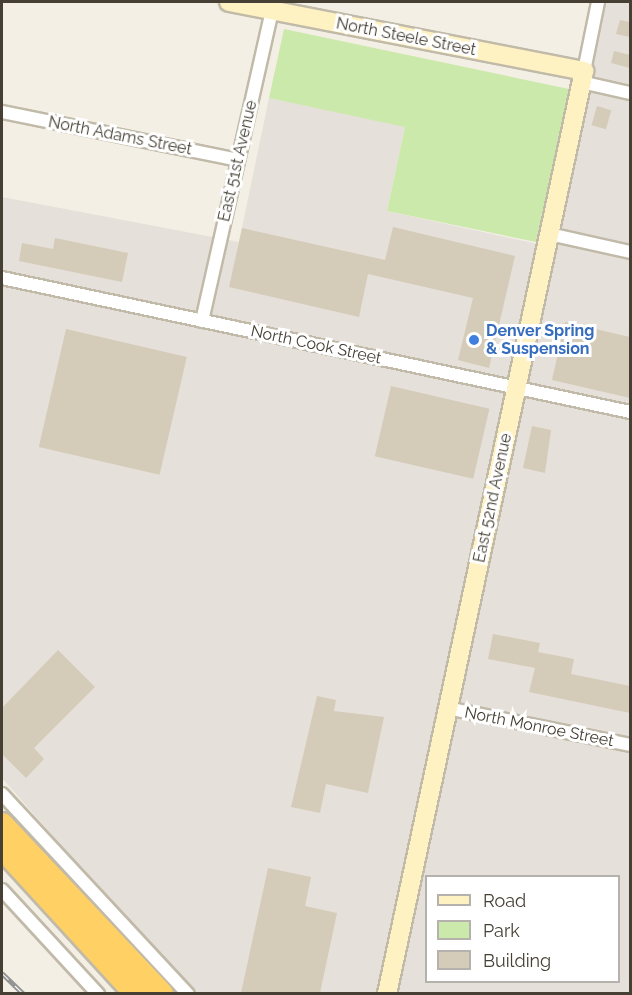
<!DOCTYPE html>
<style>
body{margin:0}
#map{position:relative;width:632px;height:995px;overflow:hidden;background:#f3efe4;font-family:Raleway,sans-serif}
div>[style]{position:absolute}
.industrial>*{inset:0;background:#e5e0d9}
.green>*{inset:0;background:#cbe9aa}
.building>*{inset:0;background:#d5cbb9;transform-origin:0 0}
.roads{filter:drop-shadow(2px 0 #c1baa9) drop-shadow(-2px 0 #c1baa9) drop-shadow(0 2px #c1baa9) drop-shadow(0 -2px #c1baa9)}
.street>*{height:12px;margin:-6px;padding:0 6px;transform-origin:6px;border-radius:6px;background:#fff}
.secondary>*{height:18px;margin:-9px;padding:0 9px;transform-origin:9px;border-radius:9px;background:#fff2c2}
.highway>*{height:22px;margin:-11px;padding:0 11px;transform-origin:11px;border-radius:11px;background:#ffd063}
.rail>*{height:5px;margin-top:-2.5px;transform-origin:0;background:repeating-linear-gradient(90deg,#fff 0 9px,#949494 0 18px);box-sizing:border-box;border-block:2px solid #949494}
.dots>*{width:16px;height:16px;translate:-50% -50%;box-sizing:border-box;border:3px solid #fff;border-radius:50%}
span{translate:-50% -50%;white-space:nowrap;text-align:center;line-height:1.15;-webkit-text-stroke:6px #fff;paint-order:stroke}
.street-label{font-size:16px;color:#453f34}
.shop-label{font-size:16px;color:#366cbe;font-weight:700}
.left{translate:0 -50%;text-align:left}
.frame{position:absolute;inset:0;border:3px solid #453f34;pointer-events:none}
.legend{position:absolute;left:425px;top:875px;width:195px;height:108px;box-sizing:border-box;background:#fff;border:2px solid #b5b2ae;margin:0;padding:8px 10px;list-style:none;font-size:18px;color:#453f34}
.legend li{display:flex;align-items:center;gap:12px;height:30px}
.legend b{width:30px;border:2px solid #b5b2ae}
</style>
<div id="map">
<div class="industrial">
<i style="clip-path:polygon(evenodd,606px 2px,630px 2px,630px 993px,190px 993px,2px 778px,2px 197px,239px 242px,269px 98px,405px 126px,387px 211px,556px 248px,606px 2px,426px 876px,618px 876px,618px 982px,426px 982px,426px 876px)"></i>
</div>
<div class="green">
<i style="clip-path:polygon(284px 29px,569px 89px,536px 242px,387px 211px,405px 127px,269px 98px)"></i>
</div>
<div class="building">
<i style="clip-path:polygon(620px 20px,630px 22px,630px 37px,616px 34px)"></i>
<i style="clip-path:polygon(614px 51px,630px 55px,630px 68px,611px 63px)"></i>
<i style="left:597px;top:106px;width:15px;height:20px;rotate:16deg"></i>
<i style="clip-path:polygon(393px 227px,515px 256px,489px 368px,458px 360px,473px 298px,368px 274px,359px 317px,229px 287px,242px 228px,385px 260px)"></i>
<i style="clip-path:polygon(55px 238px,128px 253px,122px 282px,19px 261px,22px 243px,53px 249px)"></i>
<i style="clip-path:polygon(565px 322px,630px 337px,630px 398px,552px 380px)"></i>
<i style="left:66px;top:329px;width:124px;height:121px;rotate:13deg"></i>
<i style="left:391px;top:386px;width:101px;height:72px;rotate:13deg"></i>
<i style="clip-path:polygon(532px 426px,551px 430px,545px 473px,523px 468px)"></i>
<i style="clip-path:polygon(493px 634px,540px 643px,538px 652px,574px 659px,571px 674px,630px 686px,630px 713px,529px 692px,535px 668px,488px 659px)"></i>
<i style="clip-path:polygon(58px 650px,95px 687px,34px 748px,44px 759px,26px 778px,2px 754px,2px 708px)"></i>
<i style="clip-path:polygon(317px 696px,336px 700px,334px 711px,384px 717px,368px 793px,326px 784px,320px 813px,291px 807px)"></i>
<i style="clip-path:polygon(268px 868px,311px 877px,305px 906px,337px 913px,320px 993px,241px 993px)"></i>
</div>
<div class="roads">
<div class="street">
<i style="left:584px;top:71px;width:70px;rotate:-78.5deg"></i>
<i style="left:581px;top:82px;width:50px;rotate:12.7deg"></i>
<i style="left:2px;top:112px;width:241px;rotate:11.5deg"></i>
<i style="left:549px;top:234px;width:83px;rotate:12.5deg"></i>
<i style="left:2px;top:278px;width:642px;rotate:12.04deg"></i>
<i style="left:202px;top:321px;width:327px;rotate:-77.3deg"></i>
<i style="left:447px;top:708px;width:187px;rotate:11.4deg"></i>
<i style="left:2px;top:794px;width:273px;rotate:47.1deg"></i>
<i style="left:2px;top:890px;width:142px;rotate:47.3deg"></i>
</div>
<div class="secondary">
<i style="left:229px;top:2px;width:362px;rotate:11deg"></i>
<i style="left:584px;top:71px;width:944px;rotate:102.05deg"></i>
</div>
<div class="highway">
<i style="left:2px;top:824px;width:233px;rotate:46.7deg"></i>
<i style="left:2px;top:848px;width:198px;rotate:47.5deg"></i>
</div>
</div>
<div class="rail">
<i style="left:2px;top:973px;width:30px;rotate:44deg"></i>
</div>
<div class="dots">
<i style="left:474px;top:340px;background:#3f7fe0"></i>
</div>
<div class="street-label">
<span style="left:406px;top:37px;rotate:11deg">North Steele Street</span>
<span style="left:120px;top:136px;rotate:11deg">North Adams Street</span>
<span style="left:238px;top:161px;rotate:-77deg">East 51st Avenue</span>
<span style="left:316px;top:345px;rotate:12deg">North Cook Street</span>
<span style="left:493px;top:498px;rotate:-78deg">East 52nd Avenue</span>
<span style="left:539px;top:727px;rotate:11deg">North Monroe Street</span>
</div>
<div class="shop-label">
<span class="left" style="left:486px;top:340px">Denver Spring<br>&amp; Suspension</span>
</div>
<div class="frame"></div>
<ul class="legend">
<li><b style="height:8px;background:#fff2c2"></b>Road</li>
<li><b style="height:16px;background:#cbe9aa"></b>Park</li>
<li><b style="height:16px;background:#d5cbb9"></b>Building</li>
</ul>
</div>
